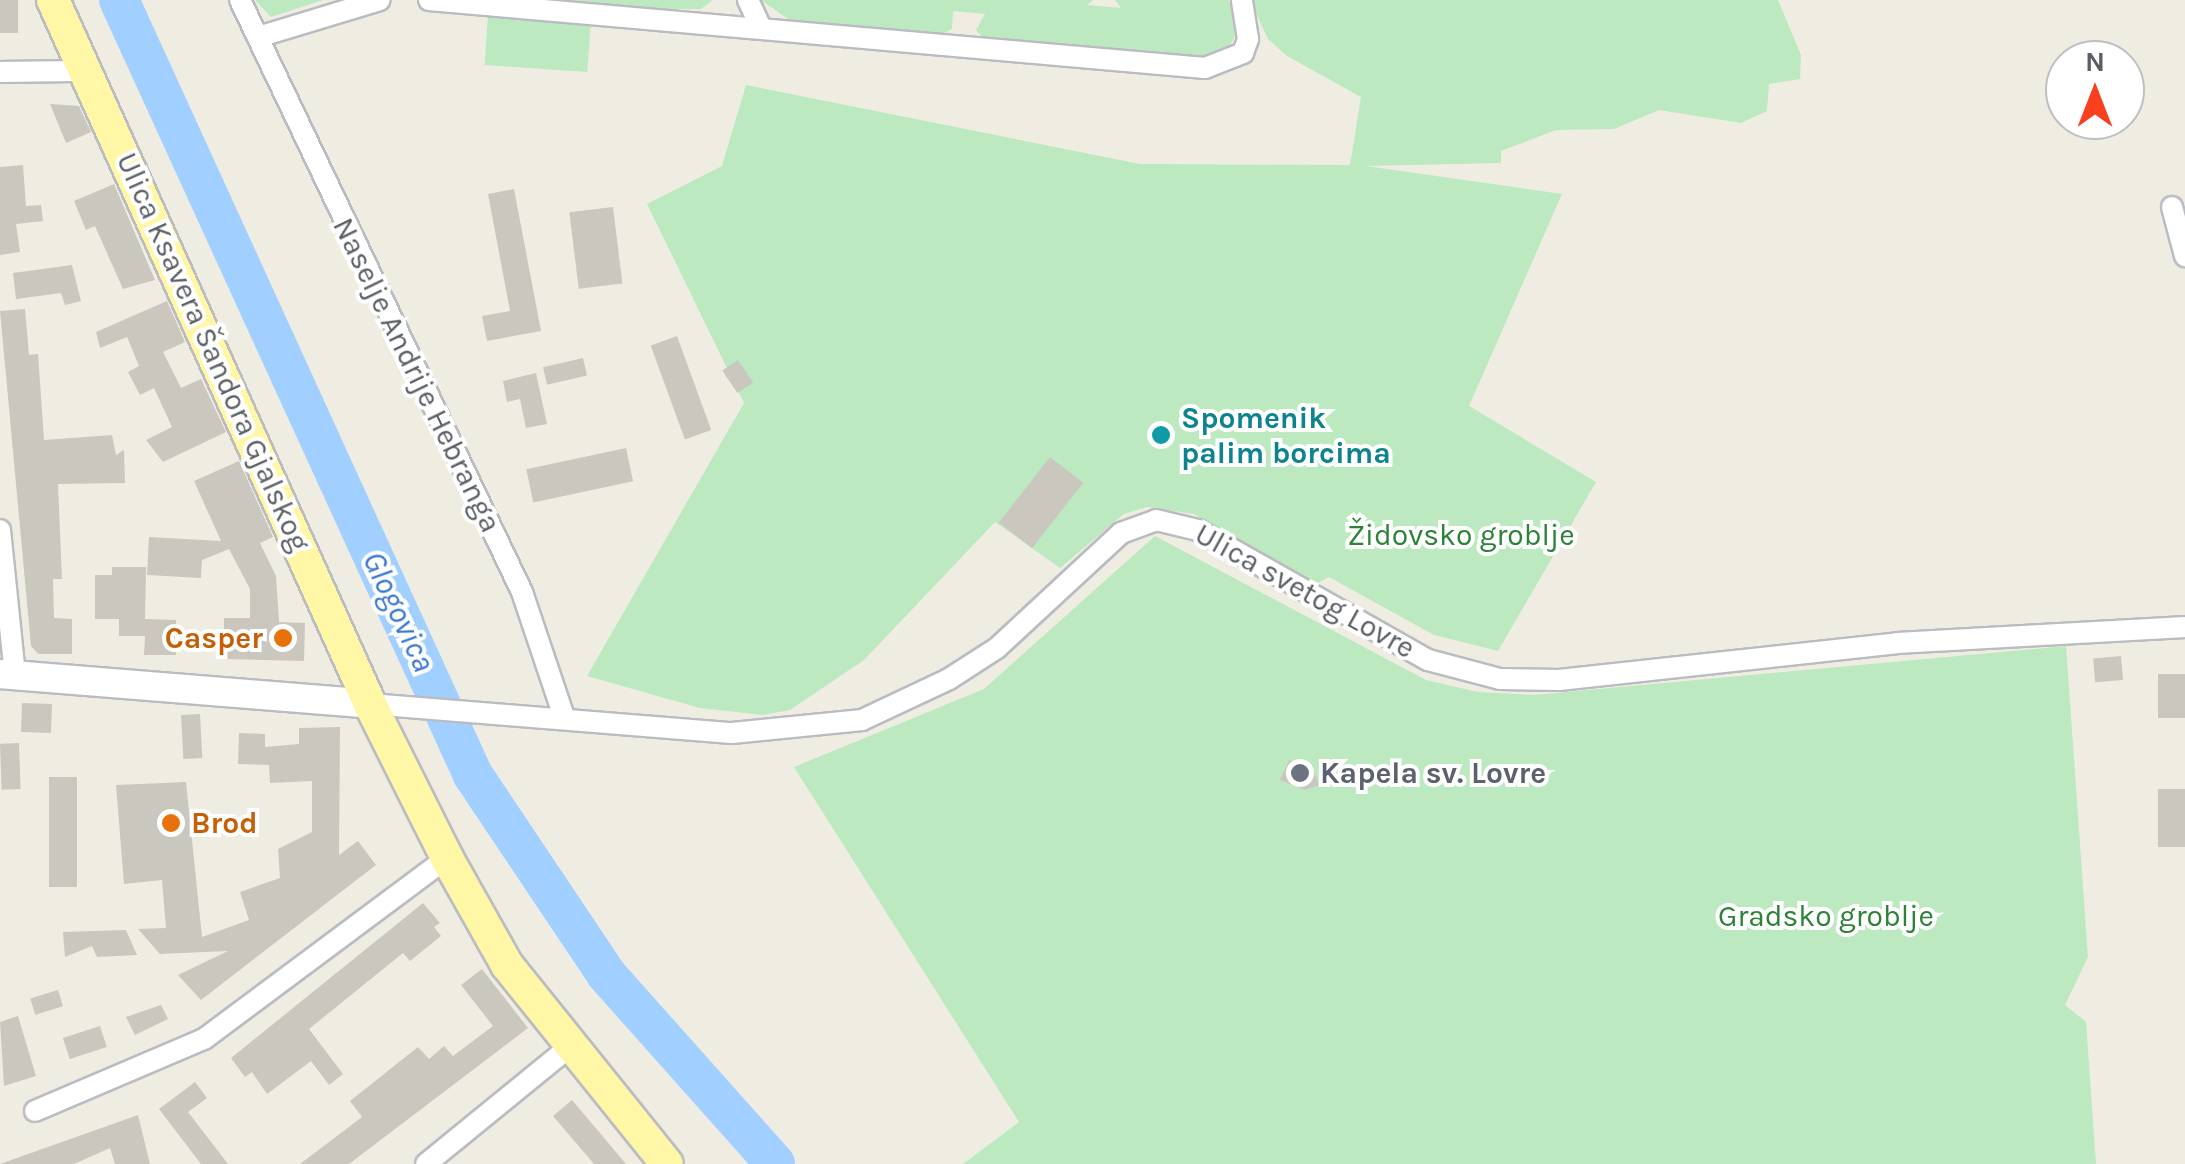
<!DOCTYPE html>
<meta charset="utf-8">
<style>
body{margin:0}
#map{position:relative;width:2185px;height:1164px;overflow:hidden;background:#efede2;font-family:Karla,sans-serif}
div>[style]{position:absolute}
.green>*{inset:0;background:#bce9bf;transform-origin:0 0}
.river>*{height:40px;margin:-20px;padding:0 20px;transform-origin:20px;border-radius:20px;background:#a1cfff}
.building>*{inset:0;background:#cac7bf;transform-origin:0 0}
.roads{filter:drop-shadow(2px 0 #babcc2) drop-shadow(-2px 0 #babcc2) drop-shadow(0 2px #babcc2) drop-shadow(0 -2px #babcc2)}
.street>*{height:20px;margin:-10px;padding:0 10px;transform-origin:10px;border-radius:10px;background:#fff}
.secondary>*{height:28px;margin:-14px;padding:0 14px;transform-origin:14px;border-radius:14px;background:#fff}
.primary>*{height:32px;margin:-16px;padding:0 16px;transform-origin:16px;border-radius:16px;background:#fff7a6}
.dots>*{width:28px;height:28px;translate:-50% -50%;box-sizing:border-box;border:5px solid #fff;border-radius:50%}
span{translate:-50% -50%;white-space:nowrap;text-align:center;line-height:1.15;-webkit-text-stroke:8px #fff;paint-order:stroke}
.street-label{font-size:30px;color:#5a5e64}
.culture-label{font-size:30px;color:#0d838f;font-weight:700}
.left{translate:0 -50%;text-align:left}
.park-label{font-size:30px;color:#2c8237}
.food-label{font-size:30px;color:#c56008;font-weight:700}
.right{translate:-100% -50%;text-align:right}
.worship-label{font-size:30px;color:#5b616d;font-weight:700}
.water-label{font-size:32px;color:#3976ce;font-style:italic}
.north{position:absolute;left:2045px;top:40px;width:100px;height:100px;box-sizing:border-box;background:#fff;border:2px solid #bdbfc1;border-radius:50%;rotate:0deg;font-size:28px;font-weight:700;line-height:40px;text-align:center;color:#5a5e64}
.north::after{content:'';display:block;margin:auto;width:35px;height:45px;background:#f93f1d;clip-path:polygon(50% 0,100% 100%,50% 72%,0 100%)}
</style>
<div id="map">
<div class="green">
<i style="clip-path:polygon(255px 0,323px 0,271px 17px)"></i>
<i style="clip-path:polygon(571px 0,713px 0,701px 9px,662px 9px)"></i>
<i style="clip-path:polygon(761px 0,1093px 0,1087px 5px,1121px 8px,1115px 0,1229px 0,1238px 30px,1226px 53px,1214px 57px,983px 38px,976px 30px,985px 14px,953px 11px,952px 29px,940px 35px,788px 19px)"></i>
<i style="clip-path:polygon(1250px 0,1778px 0,1801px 55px,1800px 79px,1769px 84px,1767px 111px,1741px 123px,1659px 110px,1614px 129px,1556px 130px,1501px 151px,1501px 163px,1366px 166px,1562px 194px,1469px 406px,1596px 482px,1498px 651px,1434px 635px,1329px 577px,1316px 584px,1194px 514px,1147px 507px,1124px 514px,1060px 568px,995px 522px,864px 660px,790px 710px,763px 715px,700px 708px,587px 676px,744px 403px,647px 204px,722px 166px,746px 85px,1140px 164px,1350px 165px,1361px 97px,1287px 56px,1268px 39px)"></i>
<i style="left:488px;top:16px;width:103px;height:49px;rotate:4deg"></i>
<i style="clip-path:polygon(1155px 536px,1426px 680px,1478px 692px,1534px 695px,2066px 646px,2088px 957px,2065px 1005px,2086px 1022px,2096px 1164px,963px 1164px,1019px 1122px,794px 767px,984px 689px)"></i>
</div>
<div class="river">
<i style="left:119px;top:0;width:852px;rotate:65.45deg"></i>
<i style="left:473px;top:775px;width:239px;rotate:56.2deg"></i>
<i style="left:606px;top:974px;width:254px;rotate:48.3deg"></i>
</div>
<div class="building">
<i style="left:0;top:0;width:18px;height:33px"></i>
<i style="clip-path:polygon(50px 104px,79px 106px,91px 132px,66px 143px)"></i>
<i style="clip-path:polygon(23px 165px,26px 206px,41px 205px,43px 221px,16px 224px,20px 252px,0 255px,0 167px)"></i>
<i style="clip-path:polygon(114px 184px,155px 280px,123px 289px,95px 226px,86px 230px,74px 201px)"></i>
<i style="clip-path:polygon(514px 189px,541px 331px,487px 341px,482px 316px,510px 311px,488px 194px)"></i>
<i style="left:613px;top:207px;width:77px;height:44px;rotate:83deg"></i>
<i style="clip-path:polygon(72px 265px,81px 301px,65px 305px,61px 293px,16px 299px,13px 273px)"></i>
<i style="clip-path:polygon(167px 301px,185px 342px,163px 352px,181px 388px,201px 379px,226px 432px,163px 462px,146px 440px,172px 427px,154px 388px,140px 395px,128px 372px,139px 366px,127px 337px,100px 348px,96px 332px)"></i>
<i style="clip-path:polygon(25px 309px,29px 355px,38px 354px,44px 440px,112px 435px,116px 455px,124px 450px,125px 483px,58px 484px,62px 579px,53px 579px,54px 618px,72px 619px,72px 654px,38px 654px,31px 646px,0 311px)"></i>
<i style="left:677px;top:336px;width:100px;height:28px;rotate:70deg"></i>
<i style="left:583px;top:358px;width:18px;height:41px;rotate:77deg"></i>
<i style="left:738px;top:360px;width:27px;height:19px;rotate:56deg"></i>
<i style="clip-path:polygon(536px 373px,547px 424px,526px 428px,520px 399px,507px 402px,503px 381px)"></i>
<i style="left:626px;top:448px;width:34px;height:102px;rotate:78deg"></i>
<i style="left:1050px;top:457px;width:42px;height:83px;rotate:38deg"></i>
<i style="clip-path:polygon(239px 461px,273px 537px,260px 543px,276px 576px,279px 622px,305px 623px,304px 661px,224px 659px,224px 618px,250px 618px,250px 589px,229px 549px,202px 560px,201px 578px,147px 575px,149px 537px,221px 541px,194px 481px)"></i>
<i style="clip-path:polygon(112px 567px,146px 567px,145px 619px,176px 620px,176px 655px,144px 655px,145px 636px,119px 636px,119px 619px,95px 619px,95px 575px,112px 575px)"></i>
<i style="left:2121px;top:656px;width:24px;height:28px;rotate:85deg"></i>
<i style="left:2185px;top:674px;width:44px;height:27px;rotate:90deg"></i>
<i style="left:22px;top:703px;width:30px;height:29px;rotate:2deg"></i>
<i style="left:200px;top:714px;width:44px;height:19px;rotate:87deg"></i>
<i style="clip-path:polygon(340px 727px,339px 855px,358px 841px,376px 865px,201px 1000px,178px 975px,228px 951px,160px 954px,138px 929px,166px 928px,162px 880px,124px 884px,116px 785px,186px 782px,202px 937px,249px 920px,240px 892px,280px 878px,278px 849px,312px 832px,312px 781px,270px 783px,269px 765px,238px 764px,239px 733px,265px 734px,265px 747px,299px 744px,299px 728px)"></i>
<i style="left:19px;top:743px;width:46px;height:19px;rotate:88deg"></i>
<i style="clip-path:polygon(1289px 760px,1313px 770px,1319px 785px,1305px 790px,1280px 780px)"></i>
<i style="left:49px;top:777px;width:28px;height:110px"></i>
<i style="left:2185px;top:789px;width:58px;height:27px;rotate:90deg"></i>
<i style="clip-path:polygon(423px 903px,440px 923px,434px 927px,441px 936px,410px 961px,403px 953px,309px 1029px,343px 1074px,329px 1085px,311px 1061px,267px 1094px,252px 1072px,245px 1077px,231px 1058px)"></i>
<i style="clip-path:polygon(126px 930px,137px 955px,97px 957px,92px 946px,65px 957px,63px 932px)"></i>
<i style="clip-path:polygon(482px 969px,528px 1028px,349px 1164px,300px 1164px,362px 1117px,350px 1101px,418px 1047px,429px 1059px,444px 1046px,453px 1056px,493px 1026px,461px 985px)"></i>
<i style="left:58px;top:990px;width:17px;height:29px;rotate:73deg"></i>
<i style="clip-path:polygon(161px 1005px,168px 1019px,135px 1035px,126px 1017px)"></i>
<i style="clip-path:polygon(18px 1016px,36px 1076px,4px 1086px,0 1022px)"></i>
<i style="left:100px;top:1026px;width:22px;height:39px;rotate:72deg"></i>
<i style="clip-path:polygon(195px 1082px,207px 1098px,188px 1112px,228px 1164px,201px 1164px,159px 1109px)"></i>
<i style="clip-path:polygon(572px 1100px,626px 1164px,594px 1164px,553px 1116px)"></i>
<i style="clip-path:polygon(138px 1115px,150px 1164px,115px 1164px,110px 1148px,74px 1164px,0 1164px)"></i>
</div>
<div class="roads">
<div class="street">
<i style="left:240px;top:0;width:656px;rotate:64.53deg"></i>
<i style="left:522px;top:592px;width:132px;rotate:71.4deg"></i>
<i style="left:429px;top:0;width:779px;rotate:5.01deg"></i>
<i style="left:1205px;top:68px;width:41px;rotate:-21.5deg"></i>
<i style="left:1243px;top:53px;width:15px;rotate:-70deg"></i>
<i style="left:1248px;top:39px;width:39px;rotate:-99deg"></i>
<i style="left:748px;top:0;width:29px;rotate:65deg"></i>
<i style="left:258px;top:37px;width:127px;rotate:-16.9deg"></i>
<i style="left:0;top:72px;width:86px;rotate:-0.7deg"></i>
<i style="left:2172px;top:207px;width:51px;rotate:75.1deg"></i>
<i style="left:0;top:530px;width:146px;rotate:84.1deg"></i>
<i style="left:370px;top:704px;width:363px;rotate:4.6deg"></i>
<i style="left:732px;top:733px;width:131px;rotate:-5.7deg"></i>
<i style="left:862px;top:720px;width:96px;rotate:-25.2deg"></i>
<i style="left:949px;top:679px;width:57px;rotate:-32.9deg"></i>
<i style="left:997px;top:648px;width:169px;rotate:-42.8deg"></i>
<i style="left:1121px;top:533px;width:37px;rotate:-20deg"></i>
<i style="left:1156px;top:520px;width:43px;rotate:13.4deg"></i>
<i style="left:1198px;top:530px;width:264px;rotate:29.5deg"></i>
<i style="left:1428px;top:660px;width:74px;rotate:14.8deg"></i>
<i style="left:1500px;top:679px;width:59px;rotate:1deg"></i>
<i style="left:1559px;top:680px;width:341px;rotate:-6.2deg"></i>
<i style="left:1898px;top:643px;width:287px;rotate:-3.2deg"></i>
<i style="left:35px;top:1111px;width:184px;rotate:-23.1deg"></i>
<i style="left:204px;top:1039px;width:303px;rotate:-36.7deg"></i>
<i style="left:426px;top:1164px;width:183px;rotate:-39.2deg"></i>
</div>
<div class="secondary">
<i style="left:0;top:674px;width:371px;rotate:4.6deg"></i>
</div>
<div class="primary">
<i style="left:53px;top:0;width:772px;rotate:65.76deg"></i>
<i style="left:370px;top:704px;width:172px;rotate:63.4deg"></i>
<i style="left:447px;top:858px;width:123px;rotate:60.7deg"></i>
<i style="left:507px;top:965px;width:255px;rotate:51.2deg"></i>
</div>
</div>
<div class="dots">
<i style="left:1161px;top:435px;background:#0f9aa8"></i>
<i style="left:283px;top:638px;background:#e8710a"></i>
<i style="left:1300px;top:773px;background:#6b7280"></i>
<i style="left:171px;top:823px;background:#e8710a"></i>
</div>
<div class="street-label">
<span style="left:213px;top:352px;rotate:66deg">Ulica Ksavera Šandora Gjalskog</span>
<span style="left:417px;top:375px;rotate:64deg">Naselje Andrije Hebranga</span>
<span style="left:1305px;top:591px;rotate:29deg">Ulica svetog Lovre</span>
</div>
<div class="culture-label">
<span class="left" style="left:1181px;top:435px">Spomenik<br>palim borcima</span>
</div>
<div class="park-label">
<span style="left:1461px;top:535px">Židovsko groblje</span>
<span style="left:1826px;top:916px">Gradsko groblje</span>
</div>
<div class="food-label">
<span class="right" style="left:263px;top:638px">Casper</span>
<span class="left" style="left:191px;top:823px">Brod</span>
</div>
<div class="worship-label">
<span class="left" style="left:1320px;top:773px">Kapela sv. Lovre</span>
</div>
<div class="water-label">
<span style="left:398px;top:612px;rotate:65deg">Glogovica</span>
</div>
<div class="north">N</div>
</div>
